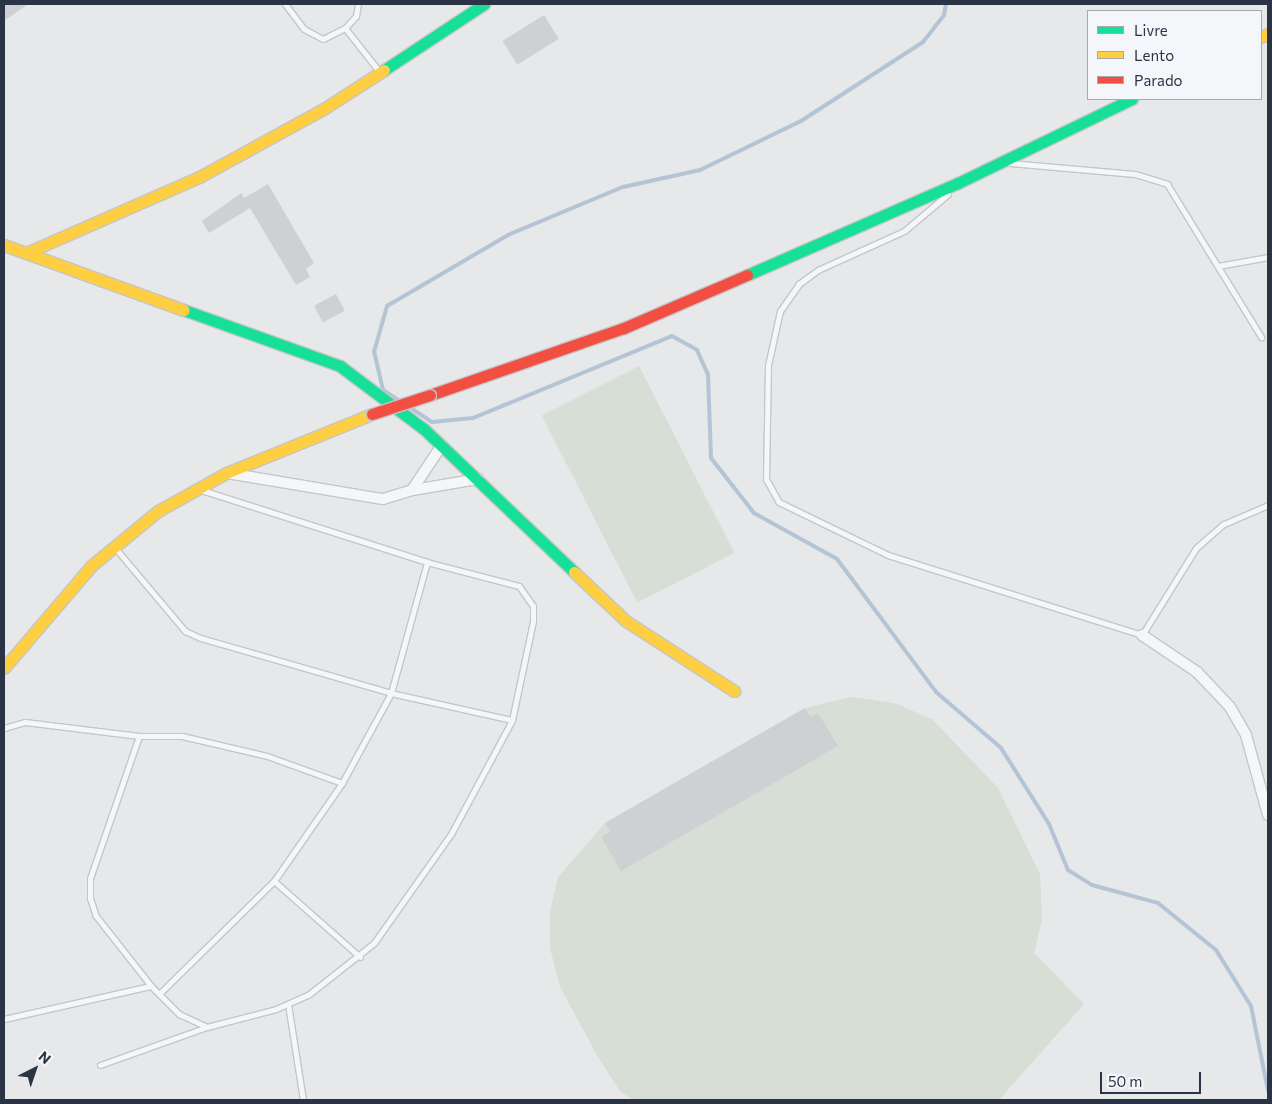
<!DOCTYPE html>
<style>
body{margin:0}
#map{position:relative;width:1272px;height:1104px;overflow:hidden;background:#e6e8ea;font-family:Commissioner,sans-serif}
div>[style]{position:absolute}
.green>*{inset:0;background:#d6ded6;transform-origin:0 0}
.stream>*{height:4px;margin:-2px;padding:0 2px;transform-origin:2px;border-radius:2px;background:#b4c4d5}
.building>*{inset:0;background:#ced0d3;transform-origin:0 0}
.roads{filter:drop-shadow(1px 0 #c4c6c8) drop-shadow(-1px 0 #c4c6c8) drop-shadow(0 1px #c4c6c8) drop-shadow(0 -1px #c4c6c8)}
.lane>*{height:5px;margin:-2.5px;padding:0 2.5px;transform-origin:2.5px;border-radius:2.5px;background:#f5f6f7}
.street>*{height:10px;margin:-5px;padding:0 5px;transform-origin:5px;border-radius:5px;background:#f5f6f7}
.fast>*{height:11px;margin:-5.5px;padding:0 5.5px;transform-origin:5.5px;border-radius:5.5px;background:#16e098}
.slow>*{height:11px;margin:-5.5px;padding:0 5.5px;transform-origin:5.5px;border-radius:5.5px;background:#ffcf43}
.jam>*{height:11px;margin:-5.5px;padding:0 5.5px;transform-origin:5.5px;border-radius:5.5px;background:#f24e42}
.bridges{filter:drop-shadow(1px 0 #c4c6c8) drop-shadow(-1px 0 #c4c6c8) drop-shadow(0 1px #c4c6c8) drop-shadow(0 -1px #c4c6c8)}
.jam-bridge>*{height:11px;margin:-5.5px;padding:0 5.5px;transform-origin:5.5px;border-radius:5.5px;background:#f24e42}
span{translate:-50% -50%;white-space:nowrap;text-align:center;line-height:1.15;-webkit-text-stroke:4px #f4f6f9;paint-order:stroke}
.frame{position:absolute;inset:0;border:5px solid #2b3445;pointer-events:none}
.legend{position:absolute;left:1087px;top:10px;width:175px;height:90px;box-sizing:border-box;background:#f4f6f9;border:1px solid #a4a8b1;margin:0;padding:6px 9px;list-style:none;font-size:15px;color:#2b3445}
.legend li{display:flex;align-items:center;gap:10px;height:25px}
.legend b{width:25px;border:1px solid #a4a8b1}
.north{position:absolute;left:10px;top:1044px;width:50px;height:50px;-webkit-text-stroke:4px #f4f6f9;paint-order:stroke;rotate:41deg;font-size:14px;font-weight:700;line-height:20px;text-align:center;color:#2b3445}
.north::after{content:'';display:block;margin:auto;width:18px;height:22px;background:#2b3445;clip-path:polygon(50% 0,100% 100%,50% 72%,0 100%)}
.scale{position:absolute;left:1100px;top:1072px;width:101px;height:22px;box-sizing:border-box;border:2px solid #2b3445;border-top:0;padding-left:6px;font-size:15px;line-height:18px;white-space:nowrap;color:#2b3445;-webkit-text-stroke:4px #f4f6f9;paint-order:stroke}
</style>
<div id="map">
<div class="green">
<i style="left:639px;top:366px;width:210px;height:109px;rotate:63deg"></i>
<i style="clip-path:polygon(851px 697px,894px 703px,932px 719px,998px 788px,1040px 874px,1042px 920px,1034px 953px,1084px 1004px,999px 1100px,633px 1100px,620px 1091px,598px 1057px,560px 987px,550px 948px,550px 912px,558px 877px,605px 823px,805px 708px)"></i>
</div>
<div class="stream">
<i style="left:398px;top:400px;width:18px;rotate:-146deg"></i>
<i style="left:383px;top:390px;width:39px;rotate:-103deg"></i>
<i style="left:374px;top:352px;width:48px;rotate:-74.2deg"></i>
<i style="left:387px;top:306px;width:140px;rotate:-30.4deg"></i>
<i style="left:508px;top:235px;width:125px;rotate:-22.7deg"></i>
<i style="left:623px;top:187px;width:79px;rotate:-12.4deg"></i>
<i style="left:700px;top:170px;width:112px;rotate:-25.9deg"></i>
<i style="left:801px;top:121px;width:145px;rotate:-32.9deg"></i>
<i style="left:923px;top:42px;width:34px;rotate:-52deg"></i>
<i style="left:944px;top:15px;width:11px;rotate:-80deg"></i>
<i style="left:408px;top:406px;width:29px;rotate:34deg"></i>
<i style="left:432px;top:422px;width:41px;rotate:-5.6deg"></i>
<i style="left:473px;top:418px;width:215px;rotate:-22.4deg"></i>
<i style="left:672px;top:336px;width:29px;rotate:29deg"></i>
<i style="left:697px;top:350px;width:27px;rotate:66deg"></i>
<i style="left:708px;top:375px;width:83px;rotate:87.9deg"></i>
<i style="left:711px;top:458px;width:70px;rotate:52deg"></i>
<i style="left:754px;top:513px;width:95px;rotate:29deg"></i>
<i style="left:837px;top:559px;width:166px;rotate:53.3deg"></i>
<i style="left:936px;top:692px;width:86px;rotate:40.7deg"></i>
<i style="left:1001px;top:748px;width:90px;rotate:57.7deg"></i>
<i style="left:1049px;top:824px;width:50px;rotate:67.6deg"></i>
<i style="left:1068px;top:870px;width:28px;rotate:32deg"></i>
<i style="left:1092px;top:885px;width:68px;rotate:15.3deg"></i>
<i style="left:1158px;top:903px;width:75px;rotate:39deg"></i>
<i style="left:1216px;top:950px;width:66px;rotate:58deg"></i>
<i style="left:1251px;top:1006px;width:86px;rotate:78.6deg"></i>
</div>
<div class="building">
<i style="clip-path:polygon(4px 4px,28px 4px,4px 21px)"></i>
<i style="left:544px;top:15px;width:28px;height:49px;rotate:58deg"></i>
<i style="clip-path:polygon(268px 184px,314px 263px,306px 269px,310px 277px,296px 285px,250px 208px,209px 233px,202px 221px,241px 193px,244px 198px)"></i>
<i style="left:336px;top:294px;width:19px;height:25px;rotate:62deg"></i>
<i style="clip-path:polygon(805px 708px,810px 717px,818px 713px,838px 746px,621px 871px,601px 837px,610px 832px,605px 823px)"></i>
</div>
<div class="roads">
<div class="lane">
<i style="left:285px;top:4px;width:31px;rotate:53deg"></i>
<i style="left:304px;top:29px;width:21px;rotate:28deg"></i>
<i style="left:323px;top:39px;width:25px;rotate:-27deg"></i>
<i style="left:345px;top:28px;width:16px;rotate:-47deg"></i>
<i style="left:356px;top:16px;width:12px;rotate:-81deg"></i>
<i style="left:345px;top:28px;width:53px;rotate:51.8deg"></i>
<i style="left:1010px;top:163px;width:125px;rotate:5deg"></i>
<i style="left:1135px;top:174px;width:34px;rotate:17deg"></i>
<i style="left:1167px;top:184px;width:180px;rotate:58.4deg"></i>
<i style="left:948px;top:194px;width:57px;rotate:139.9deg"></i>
<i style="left:904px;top:231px;width:94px;rotate:155.6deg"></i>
<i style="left:818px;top:270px;width:24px;rotate:144deg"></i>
<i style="left:799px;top:284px;width:33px;rotate:125deg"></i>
<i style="left:780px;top:311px;width:55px;rotate:102.5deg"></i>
<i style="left:768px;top:365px;width:114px;rotate:91deg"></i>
<i style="left:766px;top:479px;width:26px;rotate:61deg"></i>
<i style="left:779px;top:502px;width:121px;rotate:25.9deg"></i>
<i style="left:888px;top:555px;width:266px;rotate:17.5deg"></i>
<i style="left:1142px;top:635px;width:102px;rotate:-58.2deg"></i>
<i style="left:1196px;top:548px;width:37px;rotate:-41deg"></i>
<i style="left:1224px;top:524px;width:48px;rotate:-23.4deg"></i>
<i style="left:1218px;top:266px;width:51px;rotate:-10.2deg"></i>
<i style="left:116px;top:549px;width:107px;rotate:49.9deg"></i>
<i style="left:185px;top:631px;width:17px;rotate:24deg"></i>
<i style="left:201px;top:638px;width:198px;rotate:16.1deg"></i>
<i style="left:391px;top:693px;width:124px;rotate:12.6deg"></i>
<i style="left:4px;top:728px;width:22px;rotate:-16deg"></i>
<i style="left:25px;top:722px;width:115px;rotate:7deg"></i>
<i style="left:139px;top:736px;width:43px"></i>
<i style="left:182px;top:736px;width:87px;rotate:13.2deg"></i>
<i style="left:267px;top:756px;width:80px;rotate:19.8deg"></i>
<i style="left:139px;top:736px;width:150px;rotate:109deg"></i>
<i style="left:90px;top:878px;width:20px;rotate:90deg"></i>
<i style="left:90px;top:898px;width:19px;rotate:72deg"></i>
<i style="left:96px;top:916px;width:89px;rotate:51.8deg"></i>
<i style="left:151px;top:986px;width:40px;rotate:45deg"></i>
<i style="left:179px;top:1014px;width:31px;rotate:25deg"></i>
<i style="left:207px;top:1027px;width:71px;rotate:-14.6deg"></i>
<i style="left:276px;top:1009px;width:35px;rotate:-24deg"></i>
<i style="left:308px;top:995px;width:84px;rotate:-38.2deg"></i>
<i style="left:374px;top:943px;width:133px;rotate:-54.8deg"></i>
<i style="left:451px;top:834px;width:129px;rotate:-61.8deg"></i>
<i style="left:512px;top:720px;width:101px;rotate:-78deg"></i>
<i style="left:533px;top:621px;width:15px;rotate:-90deg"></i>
<i style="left:533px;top:606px;width:24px;rotate:-125deg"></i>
<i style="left:519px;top:586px;width:95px;rotate:-165.4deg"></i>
<i style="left:427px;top:562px;width:236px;rotate:-162.3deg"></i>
<i style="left:360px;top:957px;width:115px;rotate:-138.5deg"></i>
<i style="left:274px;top:881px;width:119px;rotate:-55.2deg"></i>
<i style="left:342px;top:783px;width:102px;rotate:-61.4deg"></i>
<i style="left:391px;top:693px;width:136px;rotate:-74.6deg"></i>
<i style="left:159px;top:994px;width:161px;rotate:-44.5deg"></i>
<i style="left:288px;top:1004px;width:97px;rotate:81.1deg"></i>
<i style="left:4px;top:1019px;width:151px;rotate:-12.7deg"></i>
<i style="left:100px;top:1065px;width:114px;rotate:-19.6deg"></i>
</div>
<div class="street">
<i style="left:227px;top:473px;width:158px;rotate:9.5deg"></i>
<i style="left:383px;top:499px;width:30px;rotate:-17deg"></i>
<i style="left:412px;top:490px;width:54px;rotate:-56.3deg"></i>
<i style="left:413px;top:490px;width:66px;rotate:-9.6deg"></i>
<i style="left:1142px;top:635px;width:66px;rotate:33.9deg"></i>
<i style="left:1197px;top:672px;width:48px;rotate:46.7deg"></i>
<i style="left:1230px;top:707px;width:32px;rotate:60deg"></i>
<i style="left:1246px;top:735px;width:83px;rotate:74.6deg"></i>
</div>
<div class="fast">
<i style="left:384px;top:70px;width:120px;rotate:-33.4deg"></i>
<i style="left:747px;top:275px;width:230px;rotate:-23.6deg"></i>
<i style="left:958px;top:183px;width:193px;rotate:-25.8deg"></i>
<i style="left:184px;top:310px;width:166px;rotate:19.7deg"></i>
<i style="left:340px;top:366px;width:105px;rotate:36.9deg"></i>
<i style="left:424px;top:429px;width:207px;rotate:43.6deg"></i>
</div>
<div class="slow">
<i style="left:1261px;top:37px;width:8px;rotate:-23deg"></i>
<i style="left:4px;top:245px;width:191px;rotate:19.9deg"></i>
<i style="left:26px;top:253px;width:191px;rotate:-23.7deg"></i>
<i style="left:201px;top:176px;width:141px;rotate:-28.7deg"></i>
<i style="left:325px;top:108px;width:70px;rotate:-32.8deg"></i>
<i style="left:574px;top:572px;width:71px;rotate:43.3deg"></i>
<i style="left:626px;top:621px;width:129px;rotate:32.9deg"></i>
<i style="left:4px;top:668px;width:134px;rotate:-49.5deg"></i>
<i style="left:91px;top:566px;width:87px;rotate:-39.4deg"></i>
<i style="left:158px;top:511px;width:78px;rotate:-29.2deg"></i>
<i style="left:226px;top:473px;width:157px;rotate:-22deg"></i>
</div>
<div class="jam">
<i style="left:430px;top:395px;width:205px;rotate:-19.1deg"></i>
<i style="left:624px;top:328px;width:134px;rotate:-23.3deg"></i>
</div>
</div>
<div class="bridges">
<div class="jam-bridge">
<i style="left:372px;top:414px;width:61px;rotate:-18.1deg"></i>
</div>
</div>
<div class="frame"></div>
<ul class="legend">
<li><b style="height:6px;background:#16e098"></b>Livre</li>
<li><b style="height:6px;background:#ffcf43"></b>Lento</li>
<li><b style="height:6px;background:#f24e42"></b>Parado</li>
</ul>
<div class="north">N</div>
<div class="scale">50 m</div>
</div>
